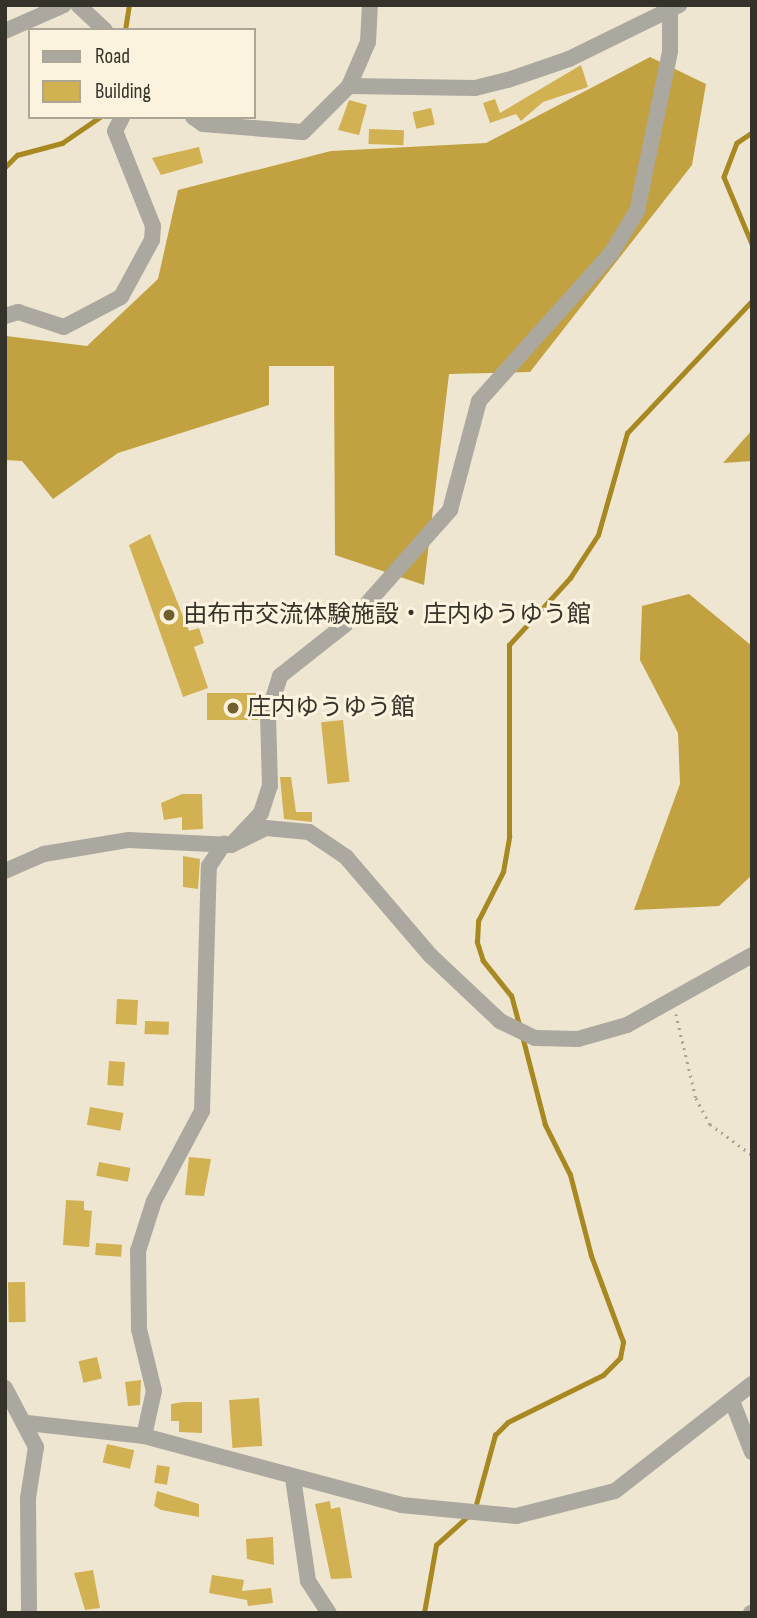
<!DOCTYPE html>
<meta charset="utf-8">
<style>
body{margin:0}
#map{position:relative;width:757px;height:1618px;overflow:hidden;background:#eee6d1;font-family:"Sofia Sans Condensed","Noto Sans JP",sans-serif}
div>[style]{position:absolute}
.forest>*{inset:0;background:#c2a140}
.stream>*{height:4.5px;margin:-2.25px;padding:0 2.25px;transform-origin:2.25px;border-radius:2.25px;background:#a88821}
.building>*{inset:0;background:#d2b152;transform-origin:0 0}
.path>*{height:2.5px;margin-top:-1.25px;transform-origin:0;background:repeating-linear-gradient(90deg,#aaa494 0 2px,transparent 0 7px)}
.street>*{height:16px;margin:-8px;padding:0 8px;transform-origin:8px;border-radius:8px;background:#aba89f}
.dots>*{width:19px;height:19px;translate:-50% -50%;box-sizing:border-box;border:4px solid #fbf3de;border-radius:50%}
span{translate:-50% -50%;white-space:nowrap;text-align:center;line-height:1.15;-webkit-text-stroke:6px #fbf3de;paint-order:stroke}
.poi-label{font-size:24px;color:#35322a}
.left{translate:0 -50%;text-align:left}
.frame{position:absolute;inset:0;border:7px solid #35322a;pointer-events:none}
.legend{position:absolute;left:28px;top:28px;width:228px;height:91px;box-sizing:border-box;background:#fbf3de;border:2px solid #aca696;margin:0;padding:9px 12px;list-style:none;font-size:21px;color:#35322a}
.legend li{display:flex;align-items:center;gap:14px;height:35px}
.legend b{width:35px;border:2px solid #aca696}
</style>
<div id="map">
<div class="forest">
<i style="clip-path:polygon(650px 57px,706px 84px,692px 165px,530px 372px,449px 374px,424px 585px,335px 555px,334px 366px,269px 366px,269px 405px,118px 453px,53px 499px,22px 461px,5px 460px,6px 336px,87px 346px,158px 279px,178px 190px,331px 151px,486px 143px)"></i>
<i style="clip-path:polygon(752px 430px,752px 461px,723px 463px)"></i>
<i style="clip-path:polygon(689px 594px,752px 646px,752px 875px,719px 906px,634px 910px,680px 784px,678px 733px,640px 660px,642px 606px)"></i>
</div>
<div class="stream">
<i style="left:125px;top:30px;width:25px;rotate:-81deg"></i>
<i style="left:752px;top:133px;width:18px;rotate:146deg"></i>
<i style="left:737px;top:143px;width:36px;rotate:111deg"></i>
<i style="left:724px;top:177px;width:73px;rotate:67.3deg"></i>
<i style="left:5px;top:167px;width:17px;rotate:-45deg"></i>
<i style="left:17px;top:155px;width:47px;rotate:-14.9deg"></i>
<i style="left:62px;top:143px;width:46px;rotate:-34.4deg"></i>
<i style="left:519px;top:1025px;width:30px;rotate:-105deg"></i>
<i style="left:511px;top:996px;width:45px;rotate:-128.7deg"></i>
<i style="left:483px;top:961px;width:20px;rotate:-108deg"></i>
<i style="left:477px;top:942px;width:21px;rotate:-87deg"></i>
<i style="left:478px;top:921px;width:55px;rotate:-63deg"></i>
<i style="left:503px;top:872px;width:36px;rotate:-80deg"></i>
<i style="left:509px;top:837px;width:192px;rotate:-90deg"></i>
<i style="left:509px;top:645px;width:91px;rotate:-47.7deg"></i>
<i style="left:570px;top:578px;width:51px;rotate:-56.9deg"></i>
<i style="left:598px;top:535px;width:106px;rotate:-74.1deg"></i>
<i style="left:627px;top:433px;width:182px;rotate:-46.6deg"></i>
<i style="left:475px;top:1508px;width:76px;rotate:-74.7deg"></i>
<i style="left:495px;top:1435px;width:18px;rotate:-45deg"></i>
<i style="left:508px;top:1422px;width:106px;rotate:-26.3deg"></i>
<i style="left:603px;top:1375px;width:24px;rotate:-45deg"></i>
<i style="left:620px;top:1358px;width:16px;rotate:-79deg"></i>
<i style="left:623px;top:1342px;width:92px;rotate:-110.4deg"></i>
<i style="left:591px;top:1256px;width:84px;rotate:-104.5deg"></i>
<i style="left:570px;top:1175px;width:56px;rotate:-116.6deg"></i>
<i style="left:545px;top:1125px;width:92px;rotate:-104.5deg"></i>
<i style="left:424px;top:1613px;width:69px;rotate:-80deg"></i>
<i style="left:436px;top:1545px;width:42px;rotate:-42.1deg"></i>
</div>
<div class="building">
<i style="clip-path:polygon(581px 65px,588px 87px,543px 102px,521px 121px,516px 114px,490px 123px,483px 103px,495px 99px,500px 113px)"></i>
<i style="clip-path:polygon(349px 100px,367px 105px,359px 135px,338px 130px)"></i>
<i style="left:431px;top:108px;width:17px;height:19px;rotate:77deg"></i>
<i style="left:369px;top:129px;width:35px;height:15px;rotate:2deg"></i>
<i style="clip-path:polygon(199px 147px,203px 163px,161px 175px,152px 158px)"></i>
<i style="clip-path:polygon(150px 534px,189px 631px,199px 628px,204px 643px,194px 647px,208px 688px,183px 697px,129px 545px)"></i>
<i style="left:258px;top:693px;width:27px;height:51px;rotate:90deg"></i>
<i style="left:343px;top:720px;width:62px;height:22px;rotate:84deg"></i>
<i style="clip-path:polygon(280px 777px,291px 777px,296px 812px,312px 812px,312px 822px,284px 819px)"></i>
<i style="clip-path:polygon(182px 794px,202px 794px,203px 829px,182px 830px,182px 817px,164px 820px,161px 803px)"></i>
<i style="clip-path:polygon(183px 856px,200px 859px,198px 889px,183px 887px)"></i>
<i style="left:117px;top:999px;width:21px;height:25px;rotate:3deg"></i>
<i style="left:145px;top:1021px;width:24px;height:13px;rotate:2deg"></i>
<i style="left:109px;top:1061px;width:16px;height:24px;rotate:4deg"></i>
<i style="left:90px;top:1107px;width:34px;height:18px;rotate:10deg"></i>
<i style="clip-path:polygon(189px 1157px,211px 1159px,204px 1196px,185px 1195px)"></i>
<i style="left:99px;top:1162px;width:32px;height:14px;rotate:11deg"></i>
<i style="clip-path:polygon(66px 1200px,84px 1201px,84px 1210px,92px 1211px,89px 1247px,63px 1245px)"></i>
<i style="left:96px;top:1243px;width:26px;height:12px;rotate:4deg"></i>
<i style="left:25px;top:1282px;width:40px;height:17px;rotate:89deg"></i>
<i style="left:97px;top:1357px;width:22px;height:19px;rotate:77deg"></i>
<i style="clip-path:polygon(141px 1380px,140px 1405px,128px 1406px,125px 1382px)"></i>
<i style="left:259px;top:1398px;width:48px;height:30px;rotate:86deg"></i>
<i style="clip-path:polygon(183px 1402px,202px 1402px,202px 1433px,179px 1432px,179px 1421px,171px 1421px,171px 1404px)"></i>
<i style="left:107px;top:1444px;width:28px;height:19px;rotate:13deg"></i>
<i style="left:157px;top:1465px;width:13px;height:18px;rotate:9deg"></i>
<i style="clip-path:polygon(157px 1491px,199px 1504px,199px 1517px,161px 1510px,154px 1506px)"></i>
<i style="clip-path:polygon(330px 1501px,331px 1509px,340px 1507px,352px 1578px,331px 1579px,315px 1504px)"></i>
<i style="clip-path:polygon(273px 1537px,274px 1565px,247px 1559px,246px 1539px)"></i>
<i style="clip-path:polygon(93px 1570px,100px 1608px,85px 1610px,74px 1573px)"></i>
<i style="clip-path:polygon(212px 1575px,244px 1580px,242px 1591px,271px 1588px,273px 1603px,248px 1606px,247px 1600px,209px 1593px)"></i>
</div>
<div class="path">
<i style="left:676px;top:1014px;width:86px;rotate:76.6deg"></i>
<i style="left:696px;top:1098px;width:30px;rotate:62deg"></i>
<i style="left:710px;top:1124px;width:52px;rotate:36.4deg"></i>
</div>
<div class="street">
<i style="left:78px;top:5px;width:37px;rotate:43deg"></i>
<i style="left:5px;top:31px;width:64px;rotate:-23.8deg"></i>
<i style="left:349px;top:86px;width:126px;rotate:0.9deg"></i>
<i style="left:475px;top:88px;width:34px;rotate:-14deg"></i>
<i style="left:508px;top:80px;width:65px;rotate:-19deg"></i>
<i style="left:569px;top:59px;width:123px;rotate:-26.1deg"></i>
<i style="left:193px;top:117px;width:12px;rotate:35deg"></i>
<i style="left:203px;top:124px;width:100px;rotate:4.6deg"></i>
<i style="left:303px;top:132px;width:65px;rotate:-45deg"></i>
<i style="left:349px;top:86px;width:48px;rotate:-66.6deg"></i>
<i style="left:368px;top:42px;width:37px;rotate:-87deg"></i>
<i style="left:5px;top:316px;width:14px;rotate:-17deg"></i>
<i style="left:18px;top:312px;width:48px;rotate:18.1deg"></i>
<i style="left:64px;top:327px;width:64px;rotate:-27.8deg"></i>
<i style="left:121px;top:297px;width:65px;rotate:-61.5deg"></i>
<i style="left:152px;top:240px;width:14px;rotate:-86deg"></i>
<i style="left:153px;top:226px;width:102px;rotate:-111.8deg"></i>
<i style="left:115px;top:131px;width:16px;rotate:-63deg"></i>
<i style="left:231px;top:845px;width:44px;rotate:-46.8deg"></i>
<i style="left:261px;top:813px;width:28px;rotate:-72deg"></i>
<i style="left:270px;top:786px;width:71px;rotate:-91.6deg"></i>
<i style="left:268px;top:715px;width:41px;rotate:-72.9deg"></i>
<i style="left:280px;top:676px;width:97px;rotate:-38.3deg"></i>
<i style="left:356px;top:616px;width:142px;rotate:-48.4deg"></i>
<i style="left:450px;top:510px;width:113px;rotate:-75.1deg"></i>
<i style="left:479px;top:401px;width:200px;rotate:-48.2deg"></i>
<i style="left:612px;top:252px;width:48px;rotate:-58.6deg"></i>
<i style="left:637px;top:211px;width:163px;rotate:-78.3deg"></i>
<i style="left:670px;top:51px;width:39px;rotate:-90deg"></i>
<i style="left:5px;top:871px;width:43px;rotate:-23.6deg"></i>
<i style="left:44px;top:854px;width:86px;rotate:-9.4deg"></i>
<i style="left:129px;top:840px;width:102px;rotate:2.8deg"></i>
<i style="left:231px;top:845px;width:39px;rotate:-26deg"></i>
<i style="left:266px;top:828px;width:43px;rotate:5.3deg"></i>
<i style="left:309px;top:832px;width:45px;rotate:34deg"></i>
<i style="left:346px;top:857px;width:130px;rotate:49.4deg"></i>
<i style="left:431px;top:956px;width:95px;rotate:43.3deg"></i>
<i style="left:500px;top:1021px;width:39px;rotate:26deg"></i>
<i style="left:535px;top:1038px;width:43px;rotate:1.3deg"></i>
<i style="left:578px;top:1039px;width:51px;rotate:-15.9deg"></i>
<i style="left:627px;top:1025px;width:143px;rotate:-29.2deg"></i>
<i style="left:5px;top:1388px;width:67px;rotate:62.3deg"></i>
<i style="left:36px;top:1447px;width:52px;rotate:98.9deg"></i>
<i style="left:28px;top:1498px;width:115px;rotate:89.5deg"></i>
<i style="left:732px;top:1401px;width:55px;rotate:68.6deg"></i>
<i style="left:27px;top:1423px;width:118px;rotate:6.3deg"></i>
<i style="left:144px;top:1436px;width:266px;rotate:15deg"></i>
<i style="left:401px;top:1505px;width:116px;rotate:5.5deg"></i>
<i style="left:516px;top:1516px;width:102px;rotate:-14.2deg"></i>
<i style="left:615px;top:1491px;width:174px;rotate:-38deg"></i>
<i style="left:144px;top:1436px;width:46px;rotate:-77.5deg"></i>
<i style="left:154px;top:1391px;width:64px;rotate:-103.6deg"></i>
<i style="left:139px;top:1329px;width:78px;rotate:-90.7deg"></i>
<i style="left:138px;top:1251px;width:52px;rotate:-72.3deg"></i>
<i style="left:154px;top:1201px;width:102px;rotate:-61.9deg"></i>
<i style="left:202px;top:1111px;width:245px;rotate:-88.4deg"></i>
<i style="left:209px;top:866px;width:27px;rotate:-56deg"></i>
<i style="left:293px;top:1478px;width:104px;rotate:81.7deg"></i>
<i style="left:308px;top:1581px;width:38px;rotate:57deg"></i>
<i style="left:751px;top:1613px;width:1px"></i>
</div>
<div class="dots">
<i style="left:169px;top:615px;background:#715f2d"></i>
<i style="left:233px;top:708px;background:#715f2d"></i>
</div>
<div class="poi-label">
<span class="left" style="left:183px;top:615px">由布市交流体験施設・庄内ゆうゆう館</span>
<span class="left" style="left:247px;top:708px">庄内ゆうゆう館</span>
</div>
<div class="frame"></div>
<ul class="legend">
<li><b style="height:9px;background:#aba89f"></b>Road</li>
<li><b style="height:19px;background:#d2b152"></b>Building</li>
</ul>
</div>
